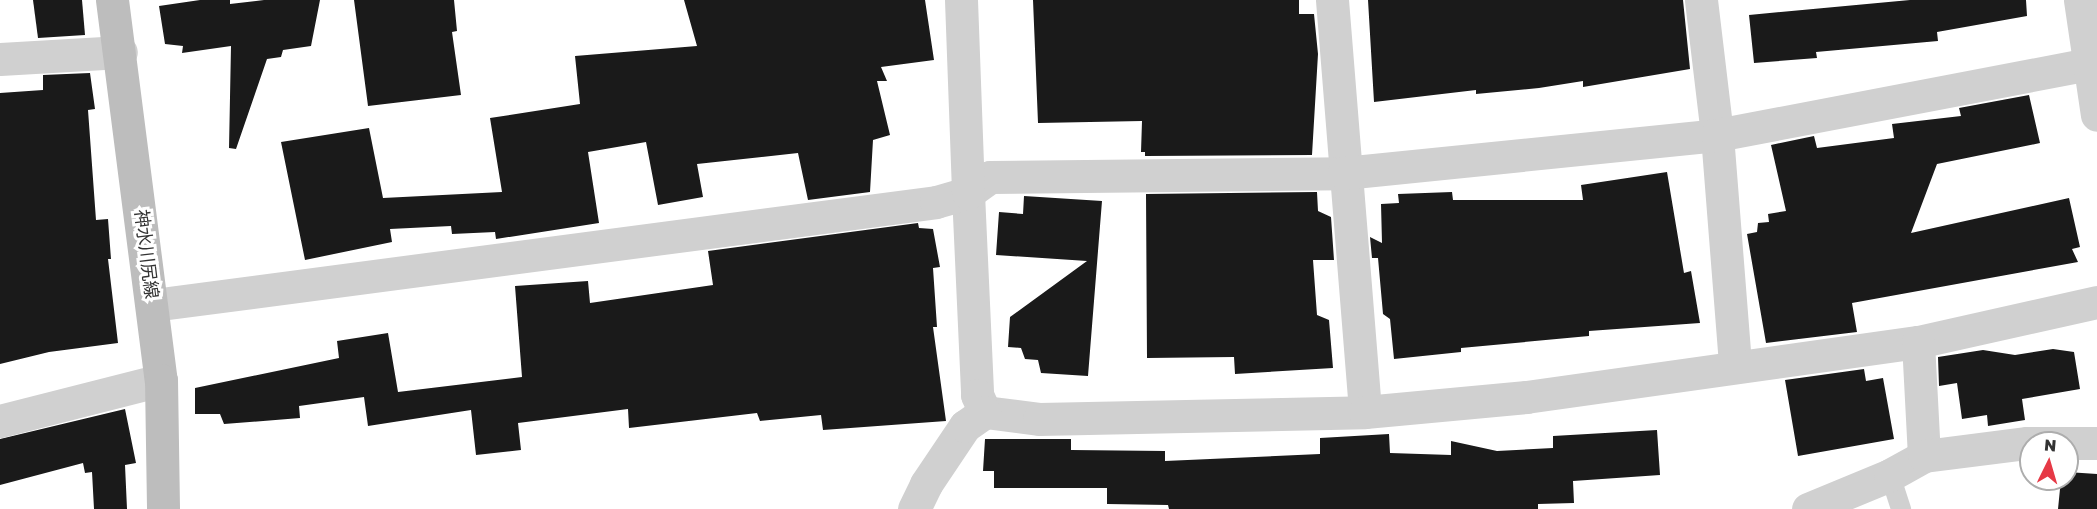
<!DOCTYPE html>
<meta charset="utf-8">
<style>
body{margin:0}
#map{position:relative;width:2097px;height:509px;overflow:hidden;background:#fff;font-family:"Golos Text","Noto Sans JP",sans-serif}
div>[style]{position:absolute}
.building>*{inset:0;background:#1a1a1a}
.service>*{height:20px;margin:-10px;padding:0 10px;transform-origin:10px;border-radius:10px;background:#d0d0d0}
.minor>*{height:33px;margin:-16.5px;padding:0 16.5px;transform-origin:16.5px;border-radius:16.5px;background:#d0d0d0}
.tertiary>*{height:33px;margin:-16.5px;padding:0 16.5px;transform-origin:16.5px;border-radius:16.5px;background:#d0d0d0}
.secondary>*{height:33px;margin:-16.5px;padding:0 16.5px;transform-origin:16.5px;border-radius:16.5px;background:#bdbdbd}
span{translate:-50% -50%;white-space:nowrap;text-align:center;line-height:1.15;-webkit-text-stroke:6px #fff;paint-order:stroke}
.street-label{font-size:18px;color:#333}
.north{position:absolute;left:2019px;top:431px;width:60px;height:60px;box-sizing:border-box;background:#fff;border:2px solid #adadad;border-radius:50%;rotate:5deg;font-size:16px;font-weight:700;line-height:24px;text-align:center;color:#333}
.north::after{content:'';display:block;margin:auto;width:21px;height:27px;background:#e63946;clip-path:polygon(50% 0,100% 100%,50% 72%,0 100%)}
</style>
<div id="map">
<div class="building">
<i style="clip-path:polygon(33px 0,82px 0,85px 35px,38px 38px)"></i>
<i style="clip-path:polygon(200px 0,230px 0,230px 4px,264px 0,320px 0,311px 46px,283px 50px,281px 57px,267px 59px,236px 149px,229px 148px,231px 46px,182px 53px,183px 46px,165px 44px,159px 6px)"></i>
<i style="clip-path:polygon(354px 0,454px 0,457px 31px,452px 32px,461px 95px,368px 106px)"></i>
<i style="clip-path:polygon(684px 0,925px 0,934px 60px,881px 67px,887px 81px,877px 81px,890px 135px,873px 140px,870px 192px,808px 200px,798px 153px,697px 164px,703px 197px,658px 205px,646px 142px,588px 152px,599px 223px,496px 239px,495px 232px,452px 234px,451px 226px,390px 229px,392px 242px,305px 260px,281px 142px,369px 128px,383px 198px,502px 192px,490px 118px,580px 104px,575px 56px,697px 46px)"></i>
<i style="clip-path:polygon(1033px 0,1299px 0,1299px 14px,1314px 14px,1318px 54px,1312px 155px,1145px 156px,1145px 152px,1141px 152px,1142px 121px,1038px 123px)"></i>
<i style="clip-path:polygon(1368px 0,1683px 0,1690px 69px,1583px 87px,1583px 81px,1539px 88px,1476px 94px,1476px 90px,1374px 102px)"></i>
<i style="clip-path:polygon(1910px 0,2026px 0,2027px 16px,1937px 32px,1938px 41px,1816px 52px,1817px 58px,1754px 63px,1749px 15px)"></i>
<i style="clip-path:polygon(90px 73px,95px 109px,88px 110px,96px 220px,108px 219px,111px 259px,108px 259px,118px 343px,49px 352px,0 364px,0 93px,43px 90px,43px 75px)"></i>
<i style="clip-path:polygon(2029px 95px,2040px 143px,1937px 164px,1911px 233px,2069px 198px,2080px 247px,2072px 249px,2078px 262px,1852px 303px,1857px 332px,1766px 343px,1747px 234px,1757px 232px,1758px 223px,1769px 222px,1768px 214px,1786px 211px,1771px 145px,1814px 136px,1817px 148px,1894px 138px,1892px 124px,1961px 116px,1959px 108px)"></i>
<i style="clip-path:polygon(1667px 172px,1684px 273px,1691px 271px,1700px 323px,1589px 331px,1589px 336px,1461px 348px,1461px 352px,1394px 359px,1390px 319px,1383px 314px,1378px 258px,1372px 258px,1370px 237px,1382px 243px,1381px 204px,1399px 203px,1398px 194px,1452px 192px,1453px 200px,1583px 200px,1581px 185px)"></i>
<i style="clip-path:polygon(1317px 192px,1318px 211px,1331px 217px,1334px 260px,1313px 260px,1317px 315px,1329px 320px,1333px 368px,1235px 374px,1234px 357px,1147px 358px,1146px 194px)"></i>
<i style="clip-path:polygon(1024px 196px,1102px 201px,1088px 376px,1041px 373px,1038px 360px,1025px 359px,1021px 348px,1008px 347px,1010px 317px,1087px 261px,996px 255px,999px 212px,1023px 214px)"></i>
<i style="clip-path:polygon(918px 223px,919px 228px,933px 229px,940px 267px,933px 268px,937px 327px,933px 327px,946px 421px,823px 430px,821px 415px,760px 421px,757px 413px,629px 428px,628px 409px,518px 423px,521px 450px,476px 455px,471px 410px,368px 426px,364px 397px,299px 406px,300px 418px,224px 424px,220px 414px,195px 414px,195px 388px,339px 358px,337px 341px,388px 333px,398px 392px,522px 377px,515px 286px,588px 281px,590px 303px,713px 285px,708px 251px)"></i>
<i style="clip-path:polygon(2053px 349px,2074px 352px,2080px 389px,2022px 399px,2025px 420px,1988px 426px,1987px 415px,1962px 419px,1957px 383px,1939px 386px,1938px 357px,1983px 350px,2015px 355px)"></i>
<i style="clip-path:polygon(1864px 369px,1866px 381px,1883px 378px,1894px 439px,1798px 456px,1785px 380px)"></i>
<i style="clip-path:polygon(125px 409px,136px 463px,125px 465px,127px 509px,94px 509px,92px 472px,85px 473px,83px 463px,0 485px,0 439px)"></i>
<i style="clip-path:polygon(1657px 430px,1660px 475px,1573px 481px,1574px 503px,1538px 504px,1538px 509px,1169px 509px,1168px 505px,1107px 504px,1107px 488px,994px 488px,994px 471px,983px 471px,985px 439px,1071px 439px,1071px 450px,1165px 451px,1165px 461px,1320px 454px,1320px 438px,1389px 434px,1390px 453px,1451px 455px,1451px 441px,1497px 451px,1553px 448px,1553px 436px)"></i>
<i style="clip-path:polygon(2067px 472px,2097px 474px,2097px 509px,2058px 509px,2061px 479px,2067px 479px)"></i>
</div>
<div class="service">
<i style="left:1890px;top:475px;width:36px;rotate:72deg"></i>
</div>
<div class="minor">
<i style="left:1332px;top:0;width:413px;rotate:85.4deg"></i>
<i style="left:1701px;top:0;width:136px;rotate:83.2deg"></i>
<i style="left:1717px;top:135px;width:232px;rotate:85.5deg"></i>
<i style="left:0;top:59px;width:121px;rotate:-3.3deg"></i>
<i style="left:968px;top:193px;width:202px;rotate:87.4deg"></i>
<i style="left:977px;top:395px;width:19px;rotate:65deg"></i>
<i style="left:985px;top:412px;width:54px;rotate:7.4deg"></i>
<i style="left:1039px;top:419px;width:326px;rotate:-1.2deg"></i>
<i style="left:1365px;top:412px;width:162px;rotate:-5.3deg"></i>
<i style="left:1526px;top:397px;width:396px;rotate:-8deg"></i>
<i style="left:1918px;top:342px;width:183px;rotate:-12.6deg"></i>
<i style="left:153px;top:305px;width:790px;rotate:-7.49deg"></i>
<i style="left:936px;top:202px;width:33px;rotate:-16deg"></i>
<i style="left:968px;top:193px;width:27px;rotate:-36deg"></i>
<i style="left:990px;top:177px;width:354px;rotate:-0.6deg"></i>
<i style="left:1344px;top:173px;width:375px;rotate:-5.8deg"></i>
<i style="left:1717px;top:135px;width:380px;rotate:-10.8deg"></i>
<i style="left:1918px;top:342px;width:114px;rotate:87deg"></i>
<i style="left:0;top:421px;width:166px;rotate:-14.3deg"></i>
<i style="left:914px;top:509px;width:28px;rotate:-64deg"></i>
<i style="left:926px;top:484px;width:70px;rotate:-56.1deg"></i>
<i style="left:965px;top:426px;width:24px;rotate:-35deg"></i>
<i style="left:1808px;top:509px;width:89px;rotate:-22.5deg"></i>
<i style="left:1890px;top:475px;width:39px;rotate:-29deg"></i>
<i style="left:1924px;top:456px;width:104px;rotate:-7.2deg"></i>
<i style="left:2027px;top:443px;width:70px"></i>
</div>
<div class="tertiary">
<i style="left:961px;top:0;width:193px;rotate:87.9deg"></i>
<i style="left:2080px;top:0;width:116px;rotate:81.6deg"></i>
</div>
<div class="secondary">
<i style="left:112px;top:0;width:383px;rotate:82.7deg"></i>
<i style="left:161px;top:380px;width:129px;rotate:89.1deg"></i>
</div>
<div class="street-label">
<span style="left:147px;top:254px;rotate:83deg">神水川尻線</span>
</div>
<div class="north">N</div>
</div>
